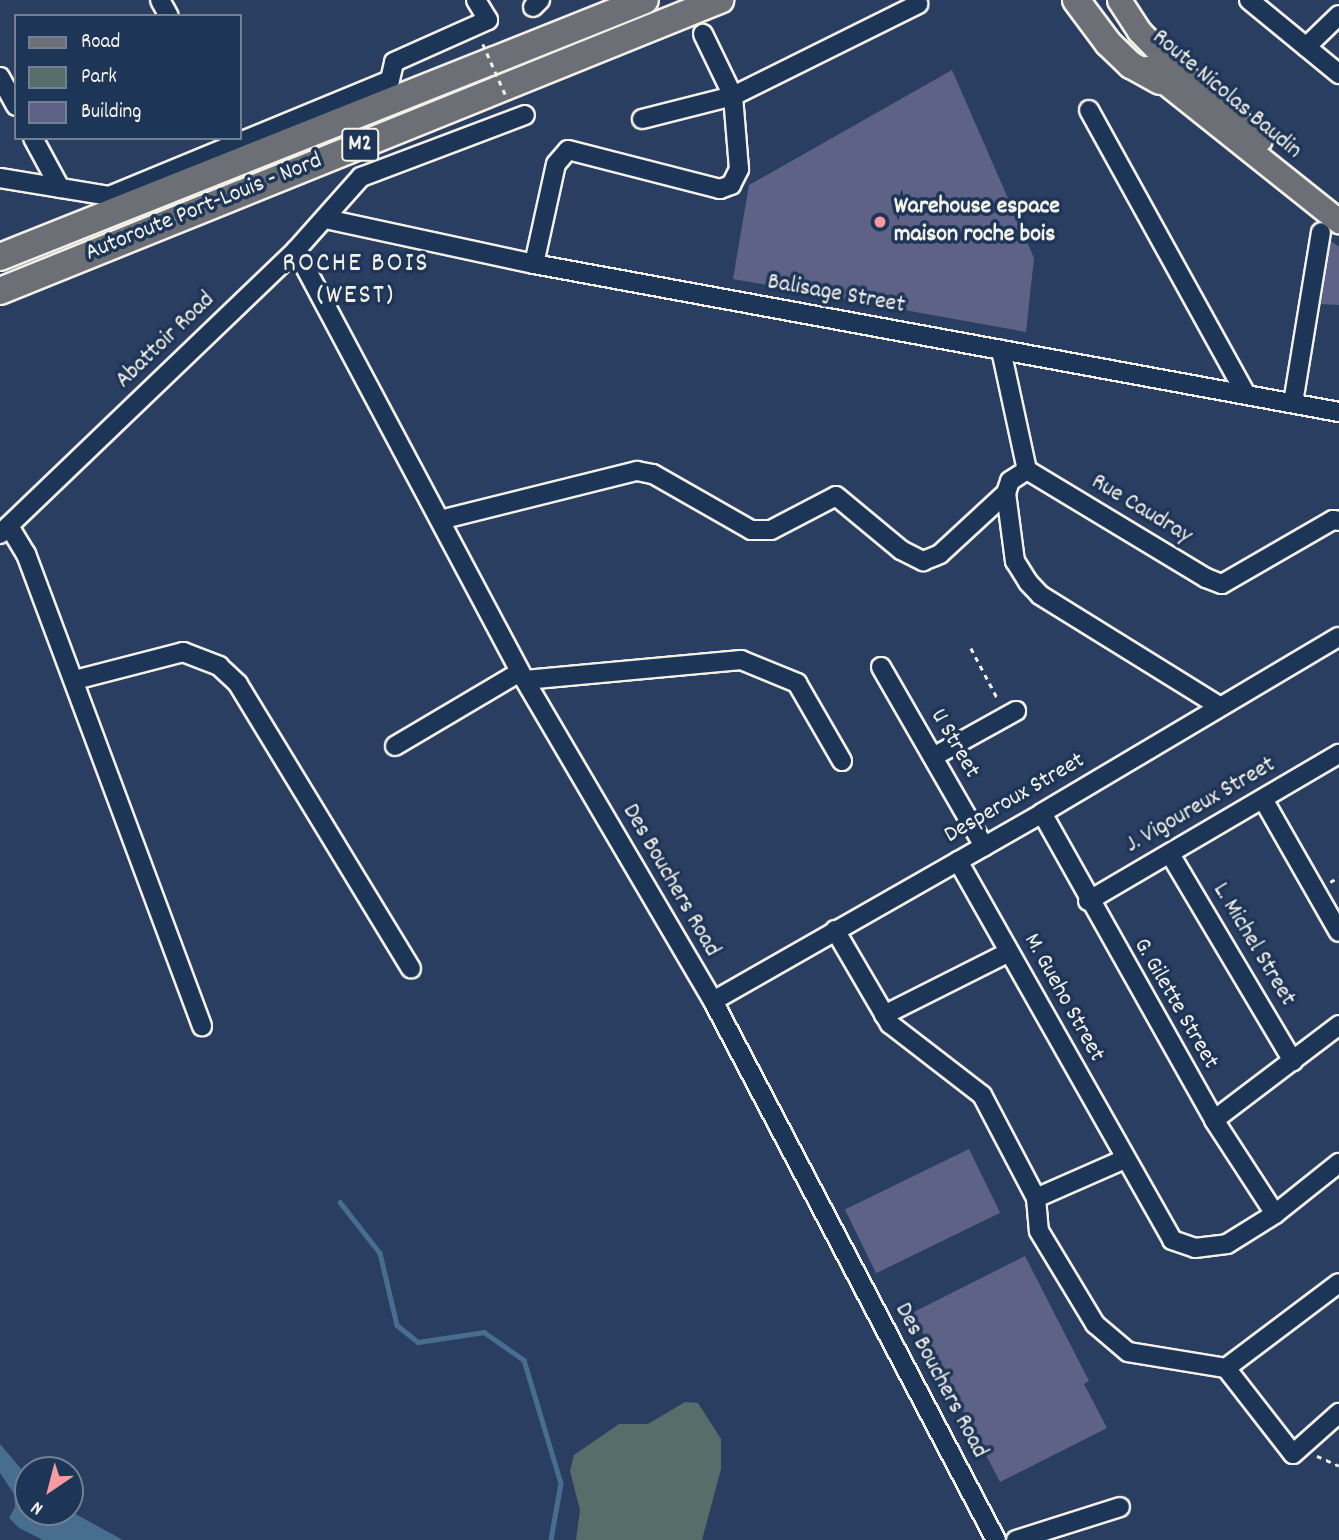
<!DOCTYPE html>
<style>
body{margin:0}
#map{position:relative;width:1339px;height:1540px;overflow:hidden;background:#2a3e61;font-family:Dekko,sans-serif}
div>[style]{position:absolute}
.green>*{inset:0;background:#566e6a}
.water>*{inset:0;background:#476e8f}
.stream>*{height:4.5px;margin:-2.25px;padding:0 2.25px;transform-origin:2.25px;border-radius:2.25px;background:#476e8f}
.building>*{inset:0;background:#5e6287;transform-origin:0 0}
.path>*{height:2.5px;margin-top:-1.25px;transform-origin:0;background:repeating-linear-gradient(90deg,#f4f1e8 0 5px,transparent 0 10px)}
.roads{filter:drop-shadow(2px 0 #f4f1e8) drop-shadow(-2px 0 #f4f1e8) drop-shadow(0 2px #f4f1e8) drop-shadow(0 -2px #f4f1e8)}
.minor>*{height:18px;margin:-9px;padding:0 9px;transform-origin:9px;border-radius:9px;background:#1d3557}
.major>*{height:23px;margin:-11.5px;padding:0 11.5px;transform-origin:11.5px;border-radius:11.5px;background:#6c6f75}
.highway>*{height:26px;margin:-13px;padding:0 13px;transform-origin:13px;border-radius:13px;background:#6c6f75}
.path-bridge>*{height:2.5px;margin-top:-1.25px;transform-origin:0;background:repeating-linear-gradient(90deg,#f4f1e8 0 5px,transparent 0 10px)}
.dots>*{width:19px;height:19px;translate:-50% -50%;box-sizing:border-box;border:4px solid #1d3557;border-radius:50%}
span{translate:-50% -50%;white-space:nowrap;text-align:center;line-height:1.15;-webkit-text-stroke:7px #1d3557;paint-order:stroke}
.shield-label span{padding:2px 5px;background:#1d3557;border:2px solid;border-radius:5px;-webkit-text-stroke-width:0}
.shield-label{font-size:23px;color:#f4f1e8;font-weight:700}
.street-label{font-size:24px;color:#f4f1e8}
.poi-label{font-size:24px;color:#f4f1e8;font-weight:700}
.left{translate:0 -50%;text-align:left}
.quarter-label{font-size:28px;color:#f4f1e8;letter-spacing:2px}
.legend{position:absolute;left:14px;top:14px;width:228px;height:126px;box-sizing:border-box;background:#1d3557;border:2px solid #738091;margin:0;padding:9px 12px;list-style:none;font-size:21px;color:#f4f1e8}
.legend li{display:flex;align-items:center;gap:14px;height:35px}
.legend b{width:35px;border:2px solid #738091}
.north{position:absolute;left:14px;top:1456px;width:70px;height:70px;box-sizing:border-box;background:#1d3557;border:2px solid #738091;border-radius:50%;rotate:215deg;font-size:19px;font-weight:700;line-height:28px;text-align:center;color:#f4f1e8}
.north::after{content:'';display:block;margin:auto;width:24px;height:32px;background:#ff9aa2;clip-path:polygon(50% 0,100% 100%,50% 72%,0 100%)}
</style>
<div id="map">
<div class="green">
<i style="clip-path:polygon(685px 1402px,698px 1403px,721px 1439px,721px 1469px,702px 1540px,576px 1540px,580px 1510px,570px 1471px,574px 1455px,619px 1424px,648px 1424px)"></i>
</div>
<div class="water">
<i style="clip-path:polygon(0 1444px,28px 1477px,28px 1512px,70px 1511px,123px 1540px,43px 1540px,19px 1528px,9px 1518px,15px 1507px,14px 1494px,0 1473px)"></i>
</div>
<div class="stream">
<i style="left:340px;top:1202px;width:65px;rotate:51.9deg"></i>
<i style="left:380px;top:1253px;width:74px;rotate:76.7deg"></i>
<i style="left:397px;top:1325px;width:27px;rotate:39deg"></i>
<i style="left:418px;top:1342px;width:67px;rotate:-8.6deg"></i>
<i style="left:484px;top:1332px;width:49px;rotate:35deg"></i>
<i style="left:524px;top:1360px;width:128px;rotate:73.3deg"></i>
<i style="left:561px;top:1483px;width:58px;rotate:100deg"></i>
</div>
<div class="building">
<i style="clip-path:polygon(952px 70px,1034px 258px,1026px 332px,733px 279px,749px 185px)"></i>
<i style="clip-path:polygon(1331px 241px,1339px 247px,1339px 305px,1321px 304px)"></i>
<i style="left:969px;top:1149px;width:71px;height:138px;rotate:64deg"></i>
<i style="clip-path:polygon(1025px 1256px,1089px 1381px,1084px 1384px,1107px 1428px,1000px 1482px,912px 1313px)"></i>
</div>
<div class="path">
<i style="left:971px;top:648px;width:60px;rotate:62.2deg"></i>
<i style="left:1330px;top:882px;width:10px;rotate:-29deg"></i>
<i style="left:1317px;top:1456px;width:24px;rotate:24deg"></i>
</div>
<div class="roads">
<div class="minor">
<i style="left:160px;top:0;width:18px;rotate:61deg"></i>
<i style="left:1249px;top:0;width:117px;rotate:39.4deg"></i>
<i style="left:533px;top:7px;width:10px;rotate:-45deg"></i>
<i style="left:1306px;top:47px;width:46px;rotate:-44.1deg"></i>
<i style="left:0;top:77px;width:33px;rotate:61deg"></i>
<i style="left:1089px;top:110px;width:323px;rotate:61.1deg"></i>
<i style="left:642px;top:119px;width:94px;rotate:-14.2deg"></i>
<i style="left:733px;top:96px;width:207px;rotate:-26.4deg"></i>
<i style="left:33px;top:138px;width:57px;rotate:61.6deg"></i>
<i style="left:0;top:178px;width:110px;rotate:9.4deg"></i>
<i style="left:109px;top:196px;width:304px;rotate:-22.4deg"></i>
<i style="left:390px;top:80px;width:18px;rotate:-77deg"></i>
<i style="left:394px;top:62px;width:103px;rotate:-24.1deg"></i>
<i style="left:488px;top:20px;width:23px;rotate:-121deg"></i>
<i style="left:326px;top:219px;width:213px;rotate:12.2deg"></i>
<i style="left:534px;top:264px;width:818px;rotate:10.42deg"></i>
<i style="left:296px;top:250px;width:478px;rotate:62deg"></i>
<i style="left:520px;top:672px;width:381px;rotate:59.6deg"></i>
<i style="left:713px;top:1001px;width:609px;rotate:62.3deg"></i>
<i style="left:534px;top:264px;width:102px;rotate:-77.6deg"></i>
<i style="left:556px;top:164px;width:18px;rotate:-49deg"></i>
<i style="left:568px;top:150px;width:157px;rotate:14.4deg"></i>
<i style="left:720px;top:189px;width:12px;rotate:-20deg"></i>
<i style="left:731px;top:185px;width:18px;rotate:-63deg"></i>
<i style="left:739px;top:169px;width:73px;rotate:-94.7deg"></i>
<i style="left:733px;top:96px;width:69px;rotate:-115.8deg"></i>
<i style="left:1001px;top:350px;width:123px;rotate:77.8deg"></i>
<i style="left:1027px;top:470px;width:209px;rotate:31.1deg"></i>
<i style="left:1206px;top:578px;width:17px;rotate:21deg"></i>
<i style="left:1222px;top:584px;width:128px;rotate:-30deg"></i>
<i style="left:1333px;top:520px;width:6px;rotate:9deg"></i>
<i style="left:1293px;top:403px;width:173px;rotate:-80.7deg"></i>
<i style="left:1027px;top:470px;width:20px;rotate:147deg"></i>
<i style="left:1010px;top:481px;width:13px;rotate:108deg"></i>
<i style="left:1006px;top:493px;width:69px;rotate:82.5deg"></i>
<i style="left:1015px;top:561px;width:25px;rotate:58deg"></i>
<i style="left:1028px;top:582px;width:18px;rotate:47deg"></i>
<i style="left:1040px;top:595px;width:211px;rotate:31.8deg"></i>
<i style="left:440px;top:520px;width:203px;rotate:-14deg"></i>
<i style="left:637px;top:471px;width:16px;rotate:11deg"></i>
<i style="left:653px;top:474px;width:113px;rotate:29.7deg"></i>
<i style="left:751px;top:530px;width:20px"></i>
<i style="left:771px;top:530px;width:73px;rotate:-27.6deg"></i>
<i style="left:836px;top:496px;width:85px;rotate:39.7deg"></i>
<i style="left:901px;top:550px;width:25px;rotate:27deg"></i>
<i style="left:923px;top:561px;width:18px;rotate:-22deg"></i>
<i style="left:940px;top:554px;width:90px;rotate:-42.7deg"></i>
<i style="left:9px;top:526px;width:33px;rotate:59deg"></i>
<i style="left:26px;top:554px;width:504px;rotate:69.55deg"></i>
<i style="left:0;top:534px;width:410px;rotate:-43.8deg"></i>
<i style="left:296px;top:250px;width:98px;rotate:-48.3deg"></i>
<i style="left:361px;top:177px;width:175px;rotate:-20.7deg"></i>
<i style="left:881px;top:667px;width:207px;rotate:60.1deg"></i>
<i style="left:75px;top:680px;width:112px;rotate:-14.5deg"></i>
<i style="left:183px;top:652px;width:39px;rotate:21deg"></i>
<i style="left:219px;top:666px;width:26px;rotate:43deg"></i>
<i style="left:238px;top:684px;width:333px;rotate:58.7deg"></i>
<i style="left:525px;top:680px;width:217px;rotate:-5.3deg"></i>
<i style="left:741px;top:660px;width:61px;rotate:22.3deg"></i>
<i style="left:797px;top:683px;width:90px;rotate:60deg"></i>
<i style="left:395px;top:746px;width:145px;rotate:-30.6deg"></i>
<i style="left:933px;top:757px;width:95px;rotate:-29deg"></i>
<i style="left:1263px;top:799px;width:153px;rotate:60.3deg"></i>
<i style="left:1042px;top:813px;width:352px;rotate:60.7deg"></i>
<i style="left:1214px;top:1120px;width:112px;rotate:57deg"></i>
<i style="left:1170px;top:854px;width:241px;rotate:59.3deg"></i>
<i style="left:958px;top:861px;width:435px;rotate:60.5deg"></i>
<i style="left:1172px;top:1240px;width:24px;rotate:19deg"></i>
<i style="left:1195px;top:1248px;width:32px;rotate:-7deg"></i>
<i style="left:1227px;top:1244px;width:57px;rotate:-32deg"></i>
<i style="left:1275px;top:1214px;width:82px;rotate:-38.6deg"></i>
<i style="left:1088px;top:901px;width:291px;rotate:-30.4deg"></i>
<i style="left:835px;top:930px;width:109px;rotate:59.7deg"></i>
<i style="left:890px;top:1024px;width:116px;rotate:37.7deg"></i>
<i style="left:982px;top:1095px;width:116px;rotate:62.3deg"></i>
<i style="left:1036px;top:1198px;width:33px;rotate:85deg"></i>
<i style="left:1039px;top:1231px;width:109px;rotate:58.9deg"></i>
<i style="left:1095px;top:1324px;width:43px;rotate:40.3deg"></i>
<i style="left:1128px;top:1352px;width:99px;rotate:9.3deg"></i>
<i style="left:1226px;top:1368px;width:109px;rotate:52.1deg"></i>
<i style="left:1293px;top:1454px;width:62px;rotate:-41.7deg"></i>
<i style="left:713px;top:1001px;width:379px;rotate:-29.7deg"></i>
<i style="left:1042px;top:813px;width:345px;rotate:-30.7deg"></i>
<i style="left:884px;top:1015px;width:140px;rotate:-26.7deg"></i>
<i style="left:1214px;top:1120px;width:157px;rotate:-37.2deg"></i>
<i style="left:1036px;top:1198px;width:97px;rotate:-23.7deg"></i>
<i style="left:1226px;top:1368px;width:141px;rotate:-37deg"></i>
<i style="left:1016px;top:1540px;width:109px;rotate:-17.6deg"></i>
</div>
<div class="major">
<i style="left:1119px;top:0;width:37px;rotate:57deg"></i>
<i style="left:1139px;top:31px;width:45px;rotate:45.9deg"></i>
<i style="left:1170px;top:63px;width:118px;rotate:40.5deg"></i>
<i style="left:1147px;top:68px;width:246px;rotate:38.6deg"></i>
</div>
<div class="highway">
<i style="left:1076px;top:0;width:54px;rotate:53.3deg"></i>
<i style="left:1108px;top:43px;width:32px;rotate:44deg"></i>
<i style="left:1131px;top:65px;width:33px;rotate:29deg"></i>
<i style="left:0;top:257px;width:694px;rotate:-21.72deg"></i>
<i style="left:0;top:291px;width:777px;rotate:-22.01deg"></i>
</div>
</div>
<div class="path-bridge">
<i style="left:483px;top:44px;width:57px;rotate:66.1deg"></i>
</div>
<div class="dots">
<i style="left:880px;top:222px;background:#ff9aa2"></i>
</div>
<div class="shield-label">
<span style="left:360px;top:145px">M2</span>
</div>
<div class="street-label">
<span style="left:1226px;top:95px;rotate:40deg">Route Nicolas Baudin</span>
<span style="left:204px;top:208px;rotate:-22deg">Autoroute Port-Louis - Nord</span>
<span style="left:836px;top:295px;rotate:10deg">Balisage Street</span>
<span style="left:166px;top:341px;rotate:-44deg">Abattoir Road</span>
<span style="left:1141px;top:510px;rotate:31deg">Rue Caudray</span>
<span style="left:954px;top:744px;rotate:60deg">U Street</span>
<span style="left:1015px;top:799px;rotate:-30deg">Desperoux Street</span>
<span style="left:1201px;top:806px;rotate:-30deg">J. Vigoureux Street</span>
<span style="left:670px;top:881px;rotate:60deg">Des Bouchers Road</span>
<span style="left:1253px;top:945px;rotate:59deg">L. Michel Street</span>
<span style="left:1063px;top:998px;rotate:61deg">M. Gueho Street</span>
<span style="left:1175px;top:1004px;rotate:60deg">G. Gilette Street</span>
<span style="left:940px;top:1381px;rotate:62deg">Des Bouchers Road</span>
</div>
<div class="poi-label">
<span class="left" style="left:894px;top:222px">Warehouse espace<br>maison roche bois</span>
</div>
<div class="quarter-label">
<span style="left:356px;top:281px">ROCHE BOIS<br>(WEST)</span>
</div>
<ul class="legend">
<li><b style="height:9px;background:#6c6f75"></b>Road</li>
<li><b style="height:19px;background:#566e6a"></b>Park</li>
<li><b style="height:19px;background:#5e6287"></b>Building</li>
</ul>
<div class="north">N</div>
</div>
